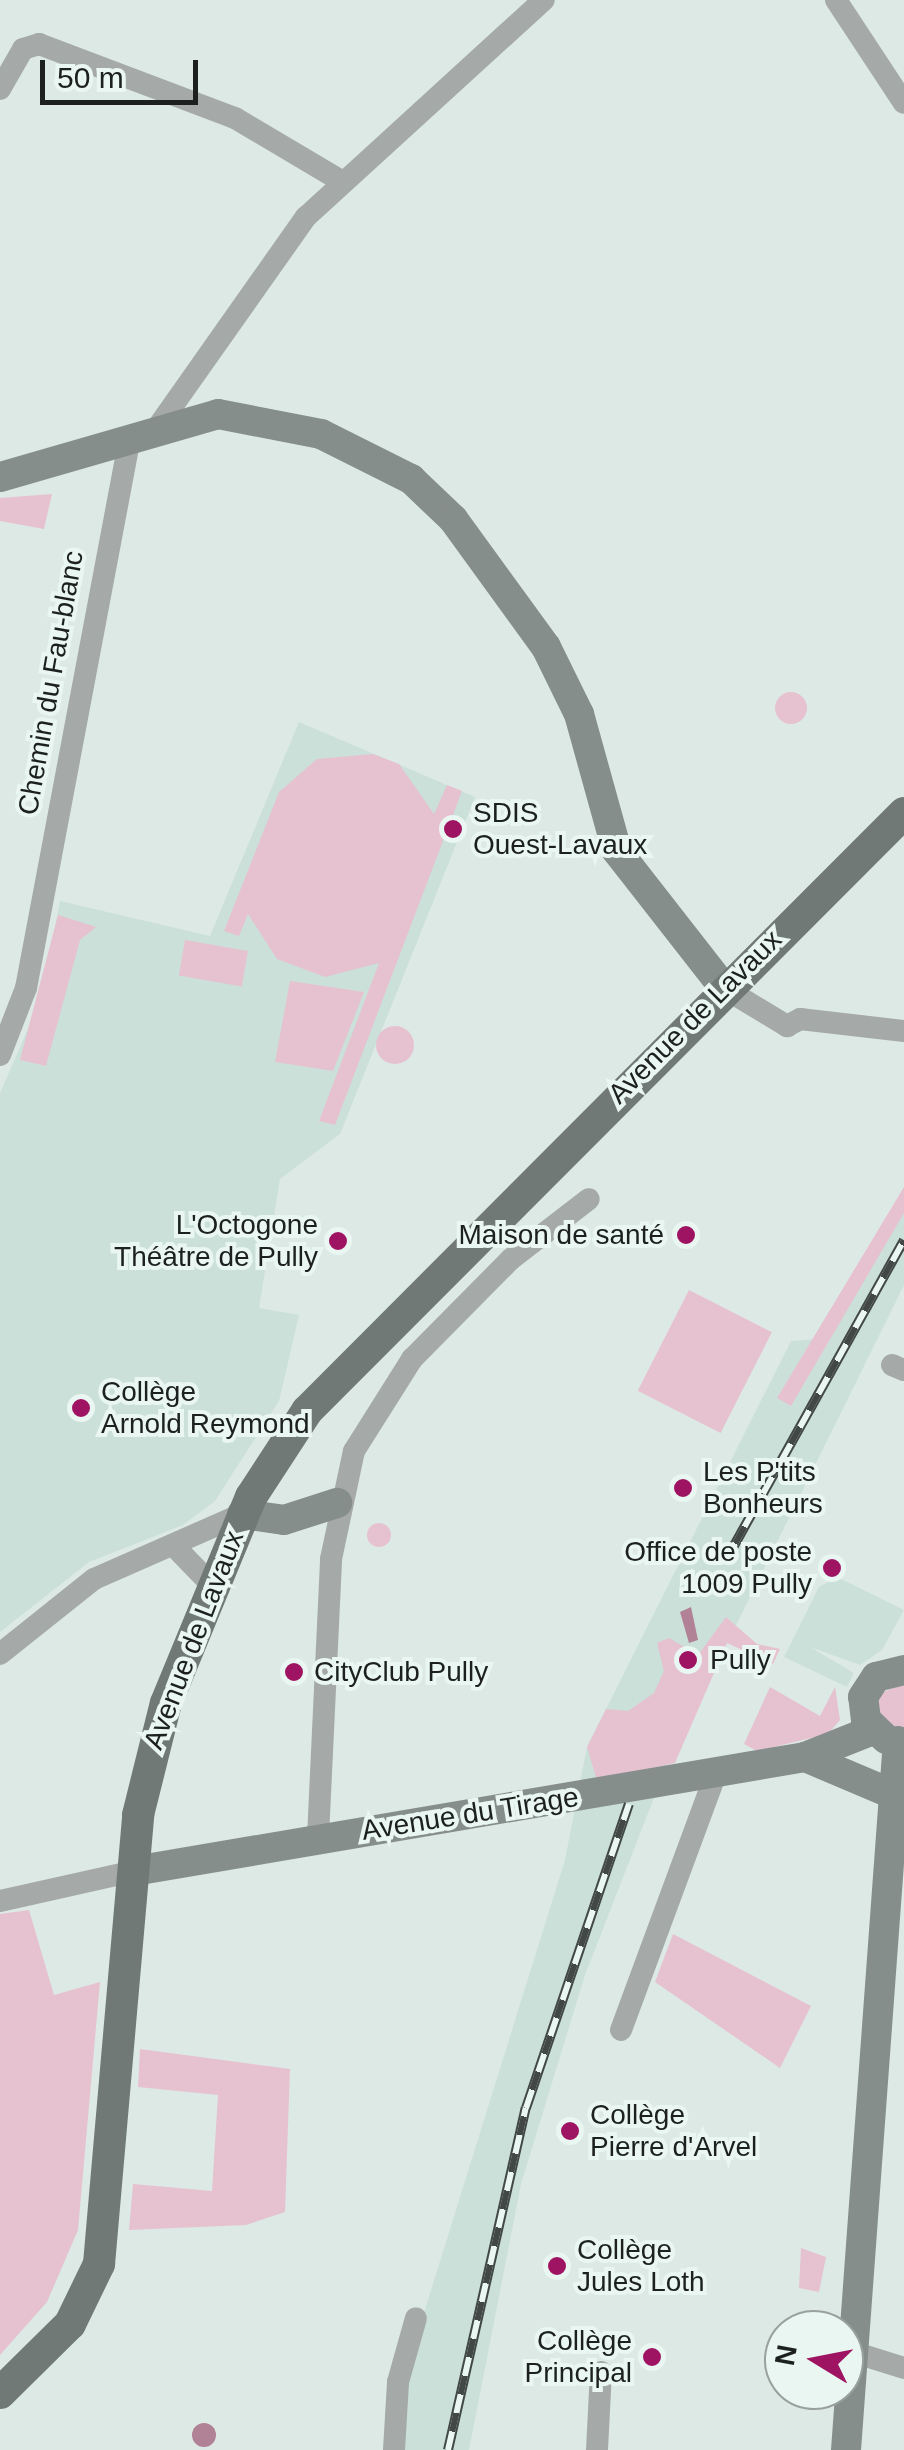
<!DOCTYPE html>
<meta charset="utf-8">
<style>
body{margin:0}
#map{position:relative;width:904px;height:2450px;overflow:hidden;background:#dde9e4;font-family:Arial,sans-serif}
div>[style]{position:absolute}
.built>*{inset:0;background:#cbe0d8}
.green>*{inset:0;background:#e6c2d0;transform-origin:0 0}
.round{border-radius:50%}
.water>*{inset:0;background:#b18195}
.street>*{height:22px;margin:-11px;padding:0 11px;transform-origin:11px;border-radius:11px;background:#a5aaa8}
.secondary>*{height:30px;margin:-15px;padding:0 15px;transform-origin:15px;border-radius:15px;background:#868e8b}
.primary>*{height:32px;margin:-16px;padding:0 16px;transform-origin:16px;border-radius:16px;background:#707976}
.rail>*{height:10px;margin-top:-5px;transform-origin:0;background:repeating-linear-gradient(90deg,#eaf6f1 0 19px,#424846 0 38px);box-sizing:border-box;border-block:2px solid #424846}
.dots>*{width:28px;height:28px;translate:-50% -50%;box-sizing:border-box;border:5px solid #eaf6f1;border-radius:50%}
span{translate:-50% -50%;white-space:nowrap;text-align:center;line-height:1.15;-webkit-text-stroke:8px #eaf6f1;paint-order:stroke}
.street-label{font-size:28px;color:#1c211f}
.poi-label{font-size:28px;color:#1c211f}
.left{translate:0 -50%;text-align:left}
.right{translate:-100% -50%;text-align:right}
.north{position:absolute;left:764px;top:2310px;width:100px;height:100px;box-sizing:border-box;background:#eaf6f1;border:2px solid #98a19d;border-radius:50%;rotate:280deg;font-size:28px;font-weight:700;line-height:40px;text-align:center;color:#1c211f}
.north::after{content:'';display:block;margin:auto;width:35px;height:45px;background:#9e1462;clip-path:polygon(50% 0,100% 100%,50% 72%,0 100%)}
.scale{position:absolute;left:40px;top:60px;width:158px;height:45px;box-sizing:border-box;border:5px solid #1c211f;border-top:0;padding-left:12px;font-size:30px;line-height:35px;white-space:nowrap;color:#1c211f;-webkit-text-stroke:8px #eaf6f1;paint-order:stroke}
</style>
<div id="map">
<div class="built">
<i style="clip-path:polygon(299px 722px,475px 797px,340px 1134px,280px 1179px,259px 1308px,299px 1315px,279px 1401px,215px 1501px,183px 1525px,89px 1562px,0 1632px,0 1093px,41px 999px,60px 901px,210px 936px)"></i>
<i style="clip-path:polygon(904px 1187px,904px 1285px,666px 1767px,585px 1975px,521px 2184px,469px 2450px,394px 2450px,422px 2319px,565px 1860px,587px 1747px,791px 1341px,817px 1339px)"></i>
<i style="clip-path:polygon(837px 1577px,904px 1610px,882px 1650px,860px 1665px,810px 1647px,854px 1673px,847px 1687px,784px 1657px,819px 1587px)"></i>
</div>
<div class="green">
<i style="clip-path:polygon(52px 494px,44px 529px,0 521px,0 498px)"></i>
<i class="round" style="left:775px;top:692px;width:32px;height:32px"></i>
<i style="clip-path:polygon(373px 754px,399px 764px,434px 814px,447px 785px,462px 791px,335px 1125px,319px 1121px,379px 963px,325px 977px,277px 959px,248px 914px,239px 936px,224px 931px,279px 792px,317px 759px)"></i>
<i style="clip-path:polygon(58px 915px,96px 927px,80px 940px,46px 1066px,20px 1060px)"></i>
<i style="left:185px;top:940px;width:64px;height:36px;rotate:10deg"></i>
<i style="clip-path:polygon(290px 981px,364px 992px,333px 1071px,275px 1062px)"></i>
<i class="round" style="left:376px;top:1026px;width:38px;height:38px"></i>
<i style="clip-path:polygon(904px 1187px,904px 1213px,791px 1406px,777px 1398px)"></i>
<i style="left:689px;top:1290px;width:93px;height:113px;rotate:27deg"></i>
<i class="round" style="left:367px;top:1523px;width:24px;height:24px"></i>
<i style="clip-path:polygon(726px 1617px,757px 1644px,780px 1649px,773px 1664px,727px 1643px,675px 1763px,597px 1781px,587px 1747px,606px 1709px,628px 1711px,654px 1693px,664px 1671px,657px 1643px,669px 1638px,698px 1655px)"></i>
<i style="clip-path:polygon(904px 1682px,904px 1728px,898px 1729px,880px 1718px,878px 1695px)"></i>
<i style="clip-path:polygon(770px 1687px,820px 1716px,835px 1687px,840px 1720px,828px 1734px,757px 1751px,744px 1744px)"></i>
<i style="clip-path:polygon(29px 1910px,54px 1995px,100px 1982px,78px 2230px,47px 2302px,0 2355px,0 1914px)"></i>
<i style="clip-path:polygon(673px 1934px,811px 2006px,780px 2068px,655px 1982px)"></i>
<i style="clip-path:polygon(140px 2049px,290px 2069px,285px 2212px,246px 2225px,129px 2230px,133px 2184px,212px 2191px,218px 2095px,138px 2087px)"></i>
<i style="clip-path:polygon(801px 2248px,826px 2257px,819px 2292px,799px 2288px)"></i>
</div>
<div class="water">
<i style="clip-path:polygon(691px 1607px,698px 1640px,689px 1643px,680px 1612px)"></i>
<i class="round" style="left:192px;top:2423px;width:24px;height:24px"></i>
</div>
<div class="street">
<i style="left:836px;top:0;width:123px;rotate:56.6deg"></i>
<i style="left:0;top:89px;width:46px;rotate:-60.1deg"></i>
<i style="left:23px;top:49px;width:17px;rotate:-17deg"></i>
<i style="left:39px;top:44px;width:210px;rotate:20.7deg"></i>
<i style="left:235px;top:118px;width:126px;rotate:30.7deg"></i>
<i style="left:157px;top:428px;width:258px;rotate:-54.8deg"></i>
<i style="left:306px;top:217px;width:322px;rotate:-42.4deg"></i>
<i style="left:724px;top:988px;width:74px;rotate:31.1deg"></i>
<i style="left:787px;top:1026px;width:15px;rotate:-28deg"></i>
<i style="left:800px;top:1019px;width:105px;rotate:6.6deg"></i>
<i style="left:0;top:1055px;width:72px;rotate:-68.8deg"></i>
<i style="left:26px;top:988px;width:561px;rotate:-79.31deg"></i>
<i style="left:892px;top:1365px;width:13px;rotate:23deg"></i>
<i style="left:176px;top:1548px;width:47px;rotate:45.9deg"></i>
<i style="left:0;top:1654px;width:120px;rotate:-38.6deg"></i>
<i style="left:94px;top:1579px;width:162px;rotate:-23.7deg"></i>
<i style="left:318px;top:1837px;width:278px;rotate:-87.3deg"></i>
<i style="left:331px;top:1559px;width:110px;rotate:-78deg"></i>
<i style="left:354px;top:1451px;width:109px;rotate:-57.8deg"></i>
<i style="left:412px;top:1359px;width:141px;rotate:-45.3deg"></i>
<i style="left:511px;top:1259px;width:98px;rotate:-37.6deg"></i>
<i style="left:0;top:1901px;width:137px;rotate:-12.6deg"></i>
<i style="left:621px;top:2030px;width:277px;rotate:-69.7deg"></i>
<i style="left:853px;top:2352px;width:53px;rotate:17.4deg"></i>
<i style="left:394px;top:2450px;width:68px;rotate:-86.6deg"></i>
<i style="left:398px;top:2382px;width:66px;rotate:-74.3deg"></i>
<i style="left:597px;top:2450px;width:78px;rotate:-87.1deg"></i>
</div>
<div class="secondary">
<i style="left:0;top:477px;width:227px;rotate:-16.1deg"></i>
<i style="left:218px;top:414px;width:105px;rotate:11deg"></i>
<i style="left:321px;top:434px;width:101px;rotate:26.6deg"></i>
<i style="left:411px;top:479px;width:58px;rotate:43.6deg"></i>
<i style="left:453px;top:519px;width:158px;rotate:54deg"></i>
<i style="left:546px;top:647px;width:75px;rotate:63.8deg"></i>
<i style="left:579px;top:714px;width:142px;rotate:74.5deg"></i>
<i style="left:617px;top:851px;width:174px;rotate:52deg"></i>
<i style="left:242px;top:1514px;width:42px;rotate:8.1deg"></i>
<i style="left:284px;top:1520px;width:56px;rotate:-17.8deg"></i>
<i style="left:886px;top:1739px;width:28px;rotate:-136deg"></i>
<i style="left:866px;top:1720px;width:23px;rotate:-97deg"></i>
<i style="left:863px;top:1697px;width:24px;rotate:-57deg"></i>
<i style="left:876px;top:1677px;width:29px;rotate:-14deg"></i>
<i style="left:805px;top:1757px;width:98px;rotate:22.9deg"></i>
<i style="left:134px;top:1871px;width:681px;rotate:-9.64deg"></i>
<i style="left:805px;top:1757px;width:73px;rotate:-21.7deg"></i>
<i style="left:846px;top:2450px;width:711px;rotate:-85.81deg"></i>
</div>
<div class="primary">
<i style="left:0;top:2393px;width:98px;rotate:-44.6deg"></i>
<i style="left:70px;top:2324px;width:67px;rotate:-64.2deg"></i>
<i style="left:99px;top:2264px;width:451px;rotate:-85deg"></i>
<i style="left:138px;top:1815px;width:115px;rotate:-76deg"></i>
<i style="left:166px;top:1703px;width:223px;rotate:-67.6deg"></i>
<i style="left:251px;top:1497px;width:103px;rotate:-56.9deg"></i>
<i style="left:307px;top:1411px;width:845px;rotate:-45.05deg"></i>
</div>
<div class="rail">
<i style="left:726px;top:1560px;width:366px;rotate:-60.9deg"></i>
<i style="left:448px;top:2450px;width:351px;rotate:-77.2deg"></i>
<i style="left:526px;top:2108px;width:321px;rotate:-71.3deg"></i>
</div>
<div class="dots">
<i style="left:453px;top:829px;background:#9e1462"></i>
<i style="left:686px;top:1235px;background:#9e1462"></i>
<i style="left:338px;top:1241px;background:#9e1462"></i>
<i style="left:81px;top:1408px;background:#9e1462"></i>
<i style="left:683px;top:1488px;background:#9e1462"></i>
<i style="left:832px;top:1568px;background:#9e1462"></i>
<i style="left:688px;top:1660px;background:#9e1462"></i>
<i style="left:294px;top:1672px;background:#9e1462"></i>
<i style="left:570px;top:2131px;background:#9e1462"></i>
<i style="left:557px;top:2266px;background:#9e1462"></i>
<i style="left:652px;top:2357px;background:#9e1462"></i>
</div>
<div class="street-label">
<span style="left:51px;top:683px;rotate:-80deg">Chemin du Fau-blanc</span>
<span style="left:695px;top:1017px;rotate:-45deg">Avenue de Lavaux</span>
<span style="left:194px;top:1640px;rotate:-69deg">Avenue de Lavaux</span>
<span style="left:470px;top:1814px;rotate:-9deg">Avenue du Tirage</span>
</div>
<div class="poi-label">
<span class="left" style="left:473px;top:829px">SDIS<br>Ouest-Lavaux</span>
<span class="right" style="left:318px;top:1241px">L'Octogone<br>Théâtre de Pully</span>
<span class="right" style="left:664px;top:1235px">Maison de santé</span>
<span class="left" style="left:101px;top:1408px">Collège<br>Arnold Reymond</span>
<span class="left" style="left:703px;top:1488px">Les P'tits<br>Bonheurs</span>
<span class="right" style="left:812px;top:1568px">Office de poste<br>1009 Pully</span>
<span class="left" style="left:710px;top:1660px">Pully</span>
<span class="left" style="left:314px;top:1672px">CityClub Pully</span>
<span class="left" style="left:590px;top:2131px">Collège<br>Pierre d'Arvel</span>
<span class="left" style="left:577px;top:2266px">Collège<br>Jules Loth</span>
<span class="right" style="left:632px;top:2357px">Collège<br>Principal</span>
</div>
<div class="north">N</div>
<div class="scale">50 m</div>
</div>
